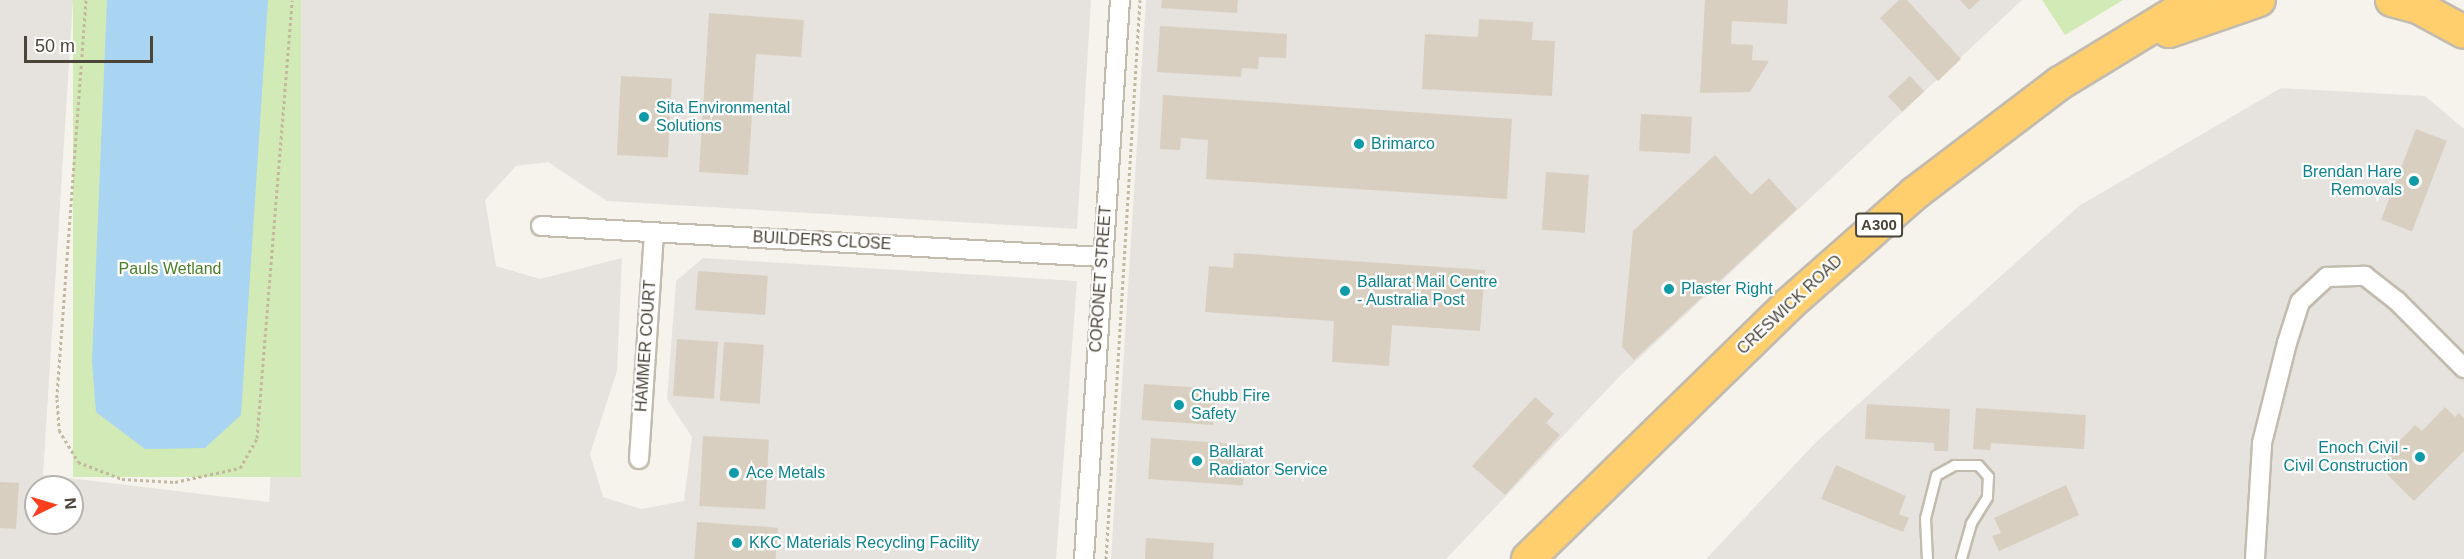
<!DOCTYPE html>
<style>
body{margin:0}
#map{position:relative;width:2464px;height:559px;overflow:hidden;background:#f6f3ec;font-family:Arial,sans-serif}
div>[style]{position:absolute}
.industrial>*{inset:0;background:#e6e2dd}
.green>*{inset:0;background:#d2eab5;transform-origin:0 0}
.water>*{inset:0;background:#a9d4f2}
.building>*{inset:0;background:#d8cfc1;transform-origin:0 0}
.path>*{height:3px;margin-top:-1.5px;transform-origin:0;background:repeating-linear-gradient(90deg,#c4b79f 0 3px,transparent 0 6px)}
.roads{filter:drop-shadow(2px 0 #c2bbae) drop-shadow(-2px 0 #c2bbae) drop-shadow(0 2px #c2bbae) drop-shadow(0 -2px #c2bbae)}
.lane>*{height:9px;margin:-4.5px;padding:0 4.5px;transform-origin:4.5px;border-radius:4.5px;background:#fff}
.street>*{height:18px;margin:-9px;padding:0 9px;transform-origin:9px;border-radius:9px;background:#fff}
.highway>*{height:32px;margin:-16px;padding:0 16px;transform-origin:16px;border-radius:16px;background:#ffcf6e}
.dots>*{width:16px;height:16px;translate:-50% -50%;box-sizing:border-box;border:3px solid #fff;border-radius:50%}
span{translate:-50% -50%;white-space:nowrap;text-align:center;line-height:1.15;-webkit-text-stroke:4.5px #fff;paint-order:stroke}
.shield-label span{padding:2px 4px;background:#fff;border:2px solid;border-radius:4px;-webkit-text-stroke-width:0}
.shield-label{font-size:15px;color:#4b4439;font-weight:700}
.culture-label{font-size:16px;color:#0d838f}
.left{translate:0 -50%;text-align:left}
.right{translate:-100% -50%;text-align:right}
.street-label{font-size:16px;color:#4b4439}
.park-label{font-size:16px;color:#4a7f2a}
.north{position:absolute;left:24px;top:475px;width:60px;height:60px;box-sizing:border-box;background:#fff;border:2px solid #b7b4b0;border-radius:50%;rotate:85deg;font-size:16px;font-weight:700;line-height:24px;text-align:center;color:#4b4439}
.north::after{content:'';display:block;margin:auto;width:21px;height:27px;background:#fc3f1d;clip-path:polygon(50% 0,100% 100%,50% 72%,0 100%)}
.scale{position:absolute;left:24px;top:36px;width:129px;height:27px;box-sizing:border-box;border:3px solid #4b4439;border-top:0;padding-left:8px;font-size:18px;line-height:21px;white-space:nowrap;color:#4b4439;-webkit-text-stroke:4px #fff;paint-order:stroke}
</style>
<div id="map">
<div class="industrial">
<i style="clip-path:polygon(evenodd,0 0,73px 0,43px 475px,269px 502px,301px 0,1091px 0,1077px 229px,607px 201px,548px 162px,516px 166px,485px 200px,496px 266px,540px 279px,622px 258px,617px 371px,590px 454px,603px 497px,641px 509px,684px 501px,692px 437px,667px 399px,676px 281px,703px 258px,1077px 281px,1056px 559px,0 559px,0 0,36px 487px,72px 487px,72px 523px,36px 523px,36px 487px)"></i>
<i style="clip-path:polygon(1146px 0,2022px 0,1621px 375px,1446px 559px,1111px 559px)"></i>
<i style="clip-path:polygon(2281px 88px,2425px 96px,2464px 129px,2464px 559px,1706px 559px,1817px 441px,2079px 206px)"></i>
</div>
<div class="green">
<i style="left:73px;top:0;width:228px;height:477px"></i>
<i style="clip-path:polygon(2042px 0,2123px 0,2065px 35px)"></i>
</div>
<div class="water">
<i style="clip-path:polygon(107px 0,268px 0,241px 415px,205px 448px,145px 449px,96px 412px,92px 361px)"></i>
</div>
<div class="building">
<i style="clip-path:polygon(1162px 0,1238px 0,1237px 13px,1161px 8px)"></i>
<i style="clip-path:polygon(1705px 0,1788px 0,1787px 24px,1732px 21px,1731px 44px,1753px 45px,1752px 60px,1769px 61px,1750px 92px,1700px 93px)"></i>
<i style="clip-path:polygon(1899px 0,1907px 0,1961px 59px,1938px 81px,1880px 18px)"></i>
<i style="clip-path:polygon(1960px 0,1980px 0,1969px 10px)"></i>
<i style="clip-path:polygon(709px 13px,804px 20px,801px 57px,756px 54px,748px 175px,699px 172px)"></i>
<i style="clip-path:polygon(1479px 19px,1533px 22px,1532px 40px,1555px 41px,1552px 96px,1422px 89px,1425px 34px,1478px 37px)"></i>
<i style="clip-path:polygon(1160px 26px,1287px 34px,1286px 58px,1259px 57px,1258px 69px,1242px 68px,1241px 77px,1157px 72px)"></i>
<i style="left:621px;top:76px;width:51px;height:79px;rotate:3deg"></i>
<i style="left:1910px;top:76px;width:21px;height:30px;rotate:47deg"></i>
<i style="clip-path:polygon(1163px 95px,1512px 119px,1507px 199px,1206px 179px,1208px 140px,1181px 138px,1180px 150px,1160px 149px)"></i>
<i style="left:1641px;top:114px;width:51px;height:37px;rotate:3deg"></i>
<i style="left:2416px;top:129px;width:33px;height:97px;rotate:21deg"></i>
<i style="clip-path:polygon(1715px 155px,1751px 195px,1769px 178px,1797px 209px,1634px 360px,1622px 347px,1633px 231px)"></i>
<i style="left:1546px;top:172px;width:43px;height:58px;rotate:4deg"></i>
<i style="clip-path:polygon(1234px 253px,1485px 270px,1480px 331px,1392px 325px,1389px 366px,1332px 362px,1334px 321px,1205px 312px,1209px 266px,1233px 268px)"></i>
<i style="left:698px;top:271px;width:70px;height:39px;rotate:4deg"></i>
<i style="left:677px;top:339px;width:41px;height:57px;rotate:4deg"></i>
<i style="left:724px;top:342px;width:40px;height:59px;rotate:4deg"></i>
<i style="left:1144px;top:384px;width:72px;height:36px;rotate:4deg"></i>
<i style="clip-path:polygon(1535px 397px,1554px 414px,1546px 423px,1560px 435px,1505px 495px,1472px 466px)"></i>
<i style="clip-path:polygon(1867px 404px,1950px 409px,1948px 451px,1934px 451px,1934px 443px,1865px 439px)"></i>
<i style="clip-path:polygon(2445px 407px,2455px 417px,2459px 413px,2464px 418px,2464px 451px,2414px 501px,2377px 464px,2415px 425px,2422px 431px)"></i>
<i style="clip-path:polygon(1976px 408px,2086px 415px,2084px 449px,1991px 443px,1990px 450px,1973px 449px)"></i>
<i style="left:703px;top:436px;width:66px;height:70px;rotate:3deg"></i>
<i style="left:1151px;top:438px;width:95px;height:41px;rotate:4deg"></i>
<i style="clip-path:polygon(1836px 465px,1906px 496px,1899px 514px,1909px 518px,1903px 532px,1821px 499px)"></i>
<i style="clip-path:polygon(0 482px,19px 483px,16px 529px,0 528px)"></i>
<i style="clip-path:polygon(2066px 485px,2079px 515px,1999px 551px,1992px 536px,2001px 533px,1994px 518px)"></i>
<i style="left:697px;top:522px;width:81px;height:37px;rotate:4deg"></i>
<i style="clip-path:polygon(1146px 538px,1214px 543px,1213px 559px,1145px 559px)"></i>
</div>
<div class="path">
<i style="left:86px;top:0;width:400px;rotate:94.2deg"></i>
<i style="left:57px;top:399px;width:31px;rotate:86deg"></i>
<i style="left:59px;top:430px;width:37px;rotate:59deg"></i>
<i style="left:78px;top:462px;width:47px;rotate:21.1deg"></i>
<i style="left:122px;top:479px;width:53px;rotate:3.2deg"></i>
<i style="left:175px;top:482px;width:66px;rotate:-12.2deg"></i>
<i style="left:240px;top:468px;width:34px;rotate:-60deg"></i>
<i style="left:257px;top:438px;width:439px;rotate:-85.4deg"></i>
<i style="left:1106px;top:559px;width:560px;rotate:-86.52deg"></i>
</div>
<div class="roads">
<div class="lane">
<i style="left:1927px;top:559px;width:41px;rotate:-92.8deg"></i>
<i style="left:1925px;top:518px;width:44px;rotate:-75.7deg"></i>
<i style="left:1936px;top:475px;width:21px;rotate:-29deg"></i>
<i style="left:1954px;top:465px;width:24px"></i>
<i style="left:1978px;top:465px;width:15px;rotate:48deg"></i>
<i style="left:1988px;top:476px;width:21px;rotate:93deg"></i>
<i style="left:1987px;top:497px;width:31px;rotate:122deg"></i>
<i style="left:1971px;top:523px;width:37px;rotate:106deg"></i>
</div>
<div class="street">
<i style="left:541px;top:226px;width:563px;rotate:3.16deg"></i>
<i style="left:639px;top:459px;width:227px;rotate:-86.2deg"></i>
<i style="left:1084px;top:559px;width:560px;rotate:-86.32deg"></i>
<i style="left:2255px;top:559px;width:116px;rotate:-86.5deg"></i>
<i style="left:2262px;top:443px;width:103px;rotate:-76deg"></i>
<i style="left:2287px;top:343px;width:43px;rotate:-72.4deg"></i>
<i style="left:2300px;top:302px;width:37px;rotate:-43deg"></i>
<i style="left:2327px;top:277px;width:38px;rotate:-2deg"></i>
<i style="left:2365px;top:276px;width:41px;rotate:38deg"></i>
<i style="left:2397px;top:301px;width:95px;rotate:45deg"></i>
</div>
<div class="highway">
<i style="left:2392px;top:0;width:27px;rotate:15deg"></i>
<i style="left:2418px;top:7px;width:52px;rotate:28.5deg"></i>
<i style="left:2169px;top:31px;width:95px;rotate:-19deg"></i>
<i style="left:1528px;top:559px;width:363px;rotate:-44.3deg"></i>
<i style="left:1788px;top:305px;width:169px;rotate:-41.4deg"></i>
<i style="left:1915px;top:193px;width:182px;rotate:-37.2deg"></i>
<i style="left:2060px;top:83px;width:159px;rotate:-31.4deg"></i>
</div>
</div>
<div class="dots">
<i style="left:644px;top:117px;background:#0f9aa8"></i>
<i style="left:1359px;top:144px;background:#0f9aa8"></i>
<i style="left:2414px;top:181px;background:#0f9aa8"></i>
<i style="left:1669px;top:289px;background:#0f9aa8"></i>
<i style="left:1345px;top:291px;background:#0f9aa8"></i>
<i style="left:1179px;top:405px;background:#0f9aa8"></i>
<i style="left:2420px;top:457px;background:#0f9aa8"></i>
<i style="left:1197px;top:461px;background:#0f9aa8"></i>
<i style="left:734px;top:473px;background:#0f9aa8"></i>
<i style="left:737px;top:543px;background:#0f9aa8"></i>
</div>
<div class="shield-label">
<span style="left:1879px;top:225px">A300</span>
</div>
<div class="culture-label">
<span class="left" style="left:656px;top:117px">Sita Environmental<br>Solutions</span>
<span class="left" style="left:1371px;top:144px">Brimarco</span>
<span class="right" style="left:2402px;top:181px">Brendan Hare<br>Removals</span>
<span class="left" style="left:1357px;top:291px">Ballarat Mail Centre<br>- Australia Post</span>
<span class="left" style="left:1681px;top:289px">Plaster Right</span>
<span class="left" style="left:1191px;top:405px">Chubb Fire<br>Safety</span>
<span class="right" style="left:2408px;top:457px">Enoch Civil -<br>Civil Construction</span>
<span class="left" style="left:1209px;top:461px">Ballarat<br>Radiator Service</span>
<span class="left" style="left:746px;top:473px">Ace Metals</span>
<span class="left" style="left:749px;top:543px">KKC Materials Recycling Facility</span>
</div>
<div class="street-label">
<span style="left:822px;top:241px;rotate:3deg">BUILDERS CLOSE</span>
<span style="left:1101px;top:279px;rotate:-86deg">CORONET STREET</span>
<span style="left:1790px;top:305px;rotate:-43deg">CRESWICK ROAD</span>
<span style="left:646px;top:346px;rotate:-86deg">HAMMER COURT</span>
</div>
<div class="park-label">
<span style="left:170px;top:269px">Pauls Wetland</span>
</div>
<div class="north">N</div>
<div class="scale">50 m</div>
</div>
